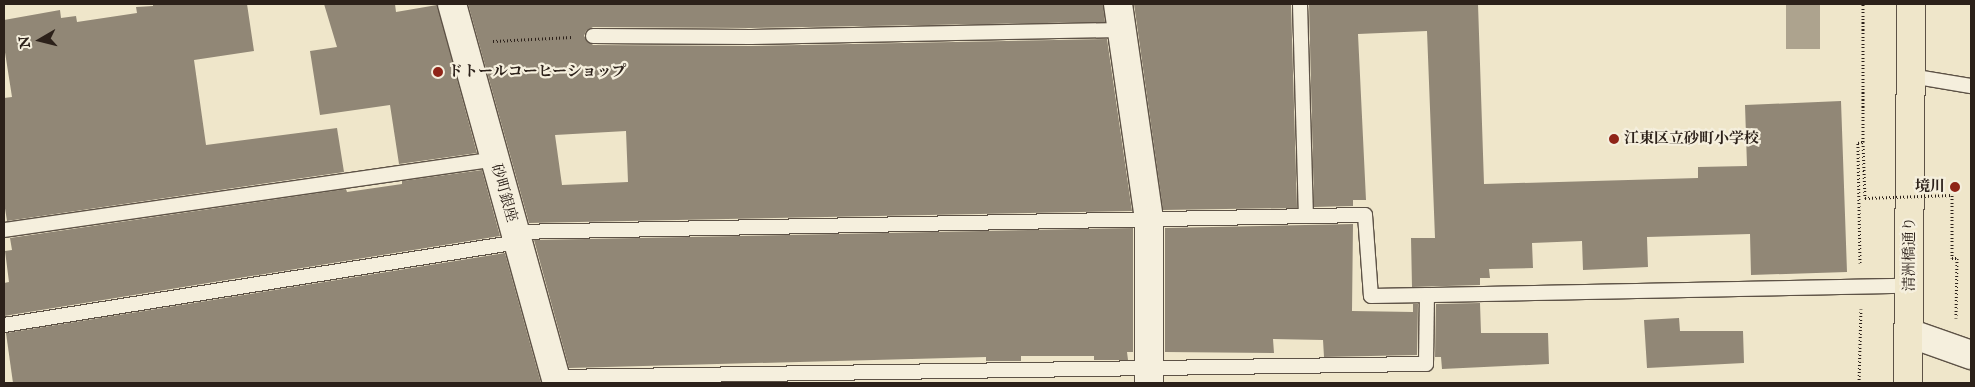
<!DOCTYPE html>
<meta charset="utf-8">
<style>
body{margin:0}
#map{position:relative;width:1975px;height:387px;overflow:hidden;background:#efe6ca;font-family:"IM FELL English","Noto Serif JP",serif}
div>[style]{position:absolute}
.water>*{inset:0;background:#ada38e;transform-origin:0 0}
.building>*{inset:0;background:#918776}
.path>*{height:3px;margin-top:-1.5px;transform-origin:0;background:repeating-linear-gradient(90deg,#2c211a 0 1px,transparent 0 3.5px)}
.roads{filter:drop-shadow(1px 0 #5d5246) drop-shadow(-1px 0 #5d5246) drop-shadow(0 1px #5d5246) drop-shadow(0 -1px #5d5246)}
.service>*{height:14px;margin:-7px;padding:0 7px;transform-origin:7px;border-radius:7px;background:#f5efdd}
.minor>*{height:28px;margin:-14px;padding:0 14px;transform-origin:14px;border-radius:14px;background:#f5efdd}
.primary>*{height:28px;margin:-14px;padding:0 14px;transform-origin:14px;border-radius:14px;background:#efe6ca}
.path-bridge>*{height:3px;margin-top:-1.5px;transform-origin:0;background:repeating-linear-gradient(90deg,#2c211a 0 1px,transparent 0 3.5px)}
.dots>*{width:14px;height:14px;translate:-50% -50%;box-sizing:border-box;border:2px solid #f5efdd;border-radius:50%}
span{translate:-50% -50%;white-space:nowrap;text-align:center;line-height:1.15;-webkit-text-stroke:4.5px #f5efdd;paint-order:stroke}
.poi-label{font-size:15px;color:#2c211a;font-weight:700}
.left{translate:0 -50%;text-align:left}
.right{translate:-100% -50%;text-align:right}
.street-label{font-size:15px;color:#2c211a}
.frame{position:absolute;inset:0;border:5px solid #2c211a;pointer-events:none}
.north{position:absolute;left:15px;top:15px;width:50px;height:50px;-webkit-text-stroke:4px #f5efdd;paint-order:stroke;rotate:262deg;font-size:14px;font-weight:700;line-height:20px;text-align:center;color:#2c211a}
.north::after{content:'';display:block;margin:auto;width:18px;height:22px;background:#2c211a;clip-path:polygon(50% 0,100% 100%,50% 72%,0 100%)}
</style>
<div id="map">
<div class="water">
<i style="left:1786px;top:4px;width:34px;height:45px"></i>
</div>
<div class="building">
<i style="clip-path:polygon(153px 4px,247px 4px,254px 51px,194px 60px,206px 145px,337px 128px,344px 172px,7px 221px,4px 202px,4px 98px,12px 97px,4px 46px,4px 20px,60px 10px,61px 18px,76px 16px,77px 22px,137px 13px,136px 7px,153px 6px)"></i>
<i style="clip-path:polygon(324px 4px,395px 4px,396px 12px,437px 5px,477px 153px,399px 164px,390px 105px,320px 115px,310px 51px,337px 47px)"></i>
<i style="clip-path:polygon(evenodd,468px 4px,1103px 4px,1105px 22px,751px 28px,593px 27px,586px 31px,584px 36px,593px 45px,751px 46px,1107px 39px,1132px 211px,529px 223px,468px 4px,626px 131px,628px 182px,562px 185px,555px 135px,626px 131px)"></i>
<i style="clip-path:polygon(1134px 4px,1291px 4px,1297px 208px,1163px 210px)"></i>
<i style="clip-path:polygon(1309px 4px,1478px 4px,1484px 184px,1698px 178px,1698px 167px,1747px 166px,1745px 105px,1841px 101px,1847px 272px,1751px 275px,1750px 234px,1647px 237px,1648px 267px,1583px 270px,1582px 241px,1532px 243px,1533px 268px,1489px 269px,1490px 278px,1480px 278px,1480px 285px,1412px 287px,1411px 238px,1435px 238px,1427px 31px,1358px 34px,1366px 200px,1353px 200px,1353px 206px,1314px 207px)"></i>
<i style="clip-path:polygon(482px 170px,500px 236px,4px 316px,4px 283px,9px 282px,5px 251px,12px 250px,10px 238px,346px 189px,347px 192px,402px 184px,402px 181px)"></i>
<i style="clip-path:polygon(1353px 224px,1352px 311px,1413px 312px,1413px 304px,1418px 304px,1417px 355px,1324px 357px,1323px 340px,1273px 339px,1274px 353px,1165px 352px,1165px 228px)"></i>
<i style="clip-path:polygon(1133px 228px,1133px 352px,1127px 352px,1128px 360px,1094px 360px,1094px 356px,1021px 356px,1021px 361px,986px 361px,986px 357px,569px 368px,534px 240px)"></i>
<i style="clip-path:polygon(505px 253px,541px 383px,13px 383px,6px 333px)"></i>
<i style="clip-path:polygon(1480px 303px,1481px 333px,1548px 333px,1549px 364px,1442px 369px,1441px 357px,1435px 357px,1436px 304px)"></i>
<i style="clip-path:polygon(1679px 318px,1680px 331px,1743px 331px,1744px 363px,1647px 368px,1644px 320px)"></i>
</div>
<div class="path">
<i style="left:493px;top:41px;width:79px;rotate:-2.9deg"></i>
<i style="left:1863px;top:142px;width:56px;rotate:88deg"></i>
<i style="left:1952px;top:195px;width:63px;rotate:90deg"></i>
<i style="left:1952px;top:258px;width:5px"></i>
<i style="left:1957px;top:258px;width:60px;rotate:91deg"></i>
<i style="left:1860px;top:263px;width:120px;rotate:-91deg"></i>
<i style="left:1858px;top:143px;width:5px;rotate:-11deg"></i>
<i style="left:1863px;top:142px;width:138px;rotate:-90deg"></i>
<i style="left:1859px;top:383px;width:74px;rotate:-88.5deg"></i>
</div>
<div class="roads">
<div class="service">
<i style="left:1300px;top:4px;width:212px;rotate:88.4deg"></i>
<i style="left:593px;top:36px;width:158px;rotate:0.4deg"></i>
<i style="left:751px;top:37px;width:371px;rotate:-1.1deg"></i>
<i style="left:1911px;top:76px;width:61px;rotate:9.5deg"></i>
<i style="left:4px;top:230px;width:496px;rotate:-8.2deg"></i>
<i style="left:515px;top:232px;width:850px;rotate:-1.15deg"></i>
<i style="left:1365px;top:215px;width:81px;rotate:85.8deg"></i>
<i style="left:1371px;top:296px;width:56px;rotate:-1deg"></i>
<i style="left:4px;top:325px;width:521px;rotate:-9.17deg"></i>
<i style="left:555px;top:377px;width:871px;rotate:-0.86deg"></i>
<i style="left:1426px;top:364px;width:69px;rotate:-89.2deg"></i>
<i style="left:1427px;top:295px;width:483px;rotate:-1.1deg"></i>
</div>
<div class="minor">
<i style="left:452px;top:4px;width:393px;rotate:74.5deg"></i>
<i style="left:1118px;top:4px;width:218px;rotate:81.8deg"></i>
<i style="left:1149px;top:220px;width:163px;rotate:90deg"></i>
<i style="left:1909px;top:333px;width:66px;rotate:19.5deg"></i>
</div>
<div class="primary">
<i style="left:1908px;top:383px;width:379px;rotate:-89.5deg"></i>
</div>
</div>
<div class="path-bridge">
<i style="left:1865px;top:198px;width:87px;rotate:-2deg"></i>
</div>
<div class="dots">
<i style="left:438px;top:72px;background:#8f2418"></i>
<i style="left:1614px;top:139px;background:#8f2418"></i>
<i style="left:1955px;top:187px;background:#8f2418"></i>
</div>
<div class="poi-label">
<span class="left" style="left:448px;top:72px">ドトールコーヒーショップ</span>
<span class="left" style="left:1624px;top:139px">江東区立砂町小学校</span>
<span class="right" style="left:1945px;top:187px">境川</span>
</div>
<div class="street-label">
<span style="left:504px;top:193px;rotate:74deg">砂町銀座</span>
<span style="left:1910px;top:254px;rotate:-90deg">清洲橋通り</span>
</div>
<div class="frame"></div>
<div class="north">N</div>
</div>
